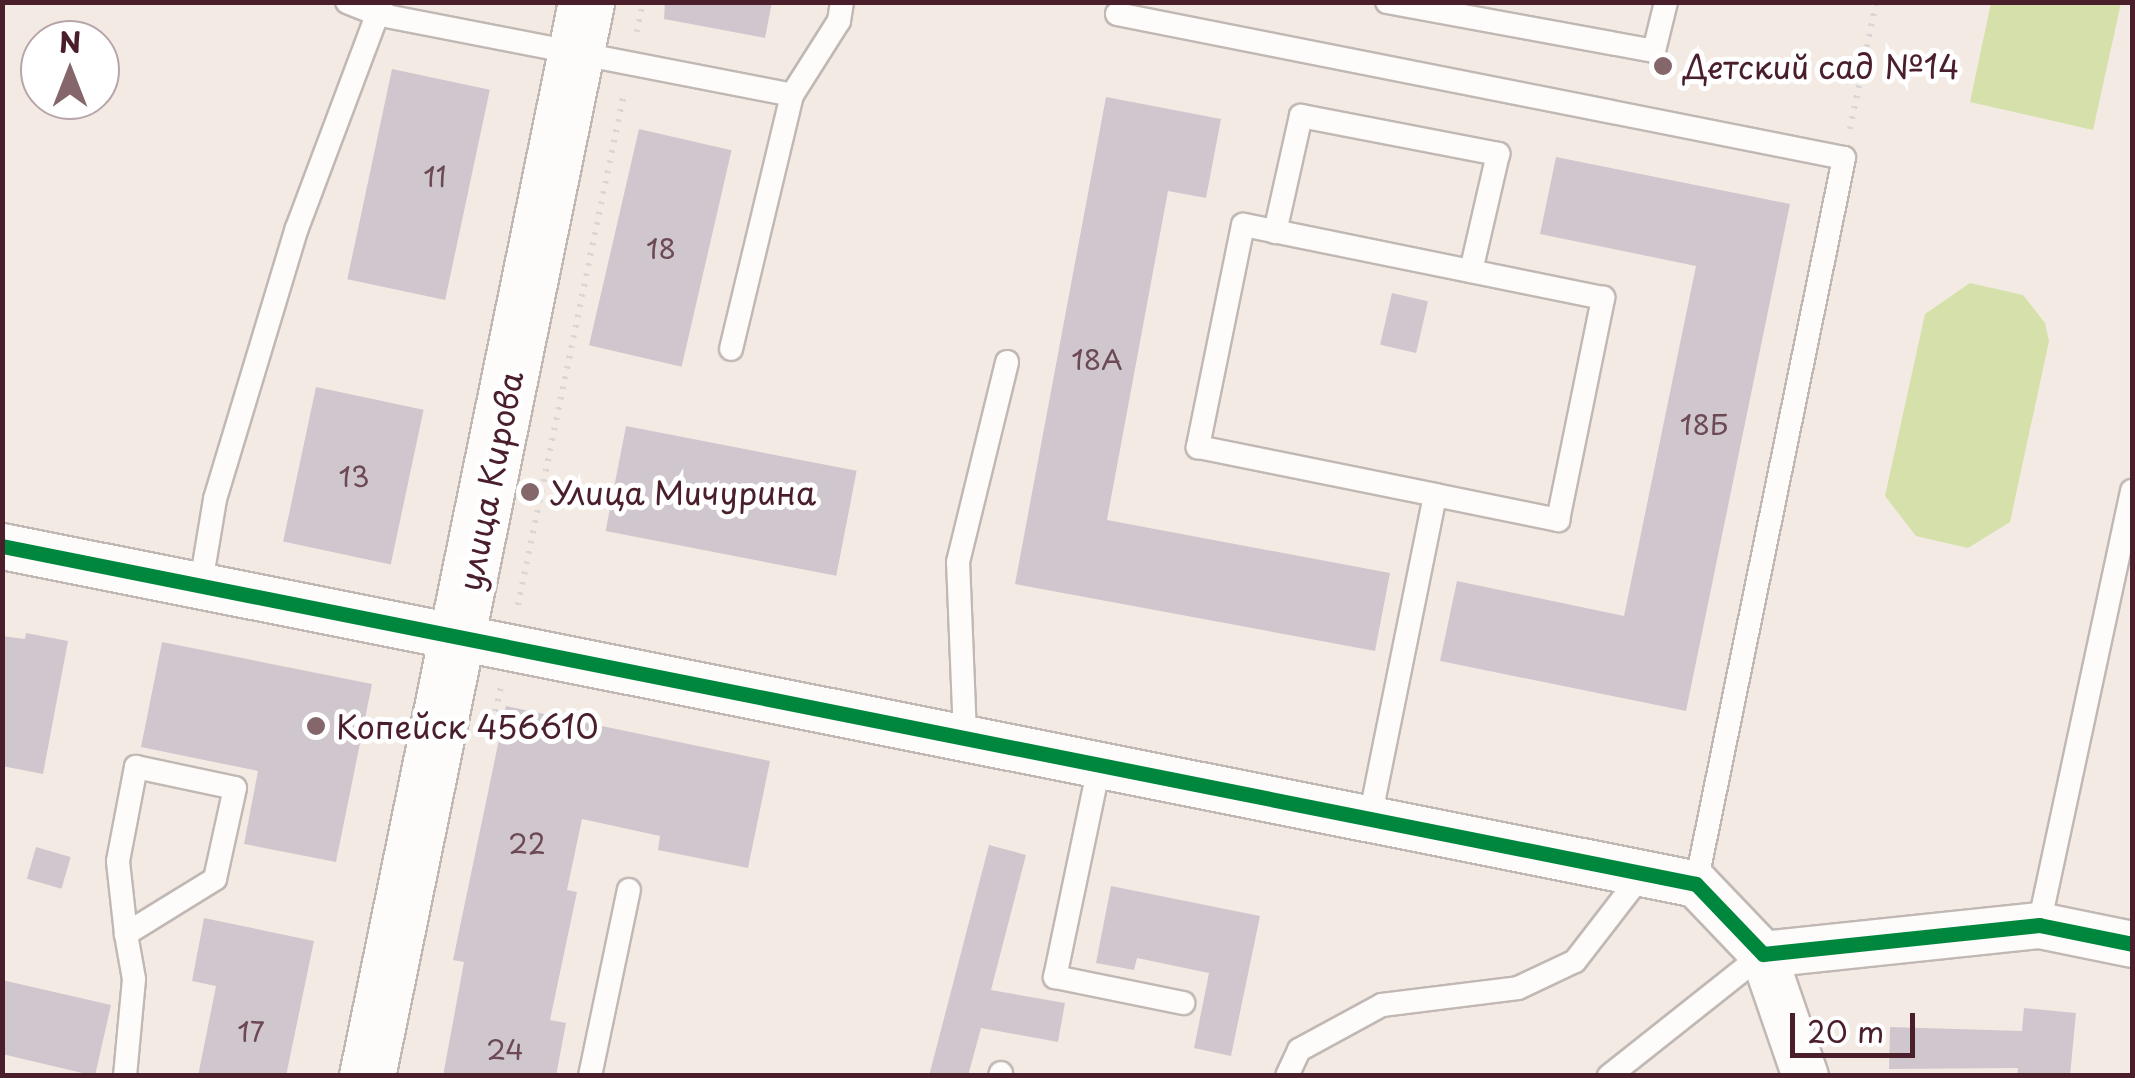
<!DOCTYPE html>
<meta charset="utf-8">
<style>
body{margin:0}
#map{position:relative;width:2135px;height:1078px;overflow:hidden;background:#f3ebe3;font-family:"Playpen Sans",sans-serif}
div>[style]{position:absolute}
.green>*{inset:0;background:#d5e0aa}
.building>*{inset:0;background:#d0c7ce;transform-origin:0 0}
.path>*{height:6px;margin-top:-3px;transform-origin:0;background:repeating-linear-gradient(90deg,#dad6d5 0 2.5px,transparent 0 10.5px)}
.roads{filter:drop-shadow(2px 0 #c1b8b4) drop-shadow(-2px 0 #c1b8b4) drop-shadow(0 2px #c1b8b4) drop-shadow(0 -2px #c1b8b4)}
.service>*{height:22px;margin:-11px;padding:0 11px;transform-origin:11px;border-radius:11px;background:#fdfcfb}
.minor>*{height:45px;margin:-22.5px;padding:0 22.5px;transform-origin:22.5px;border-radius:22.5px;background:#fdfcfb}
.secondary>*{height:55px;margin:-27.5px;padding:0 27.5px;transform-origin:27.5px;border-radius:27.5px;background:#fdfcfb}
.cycleway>*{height:15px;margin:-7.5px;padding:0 7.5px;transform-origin:7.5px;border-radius:7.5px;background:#00873e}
.dots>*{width:28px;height:28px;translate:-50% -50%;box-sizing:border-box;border:5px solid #fff;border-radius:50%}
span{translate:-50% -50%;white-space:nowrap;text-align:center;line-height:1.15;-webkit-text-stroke:10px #fff;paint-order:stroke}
.number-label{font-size:28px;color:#6c4954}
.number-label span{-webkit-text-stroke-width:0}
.poi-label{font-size:32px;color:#4a1f2b}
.left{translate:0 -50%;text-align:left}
.street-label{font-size:32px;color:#4a1f2b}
.frame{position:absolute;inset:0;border:5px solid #4a1f2b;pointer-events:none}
.north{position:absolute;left:20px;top:20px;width:100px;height:100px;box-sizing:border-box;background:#fff;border:2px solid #b7a5aa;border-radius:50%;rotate:0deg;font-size:28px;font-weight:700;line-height:40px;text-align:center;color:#4a1f2b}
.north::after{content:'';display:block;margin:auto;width:35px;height:45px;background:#85666b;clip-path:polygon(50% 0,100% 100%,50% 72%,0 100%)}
.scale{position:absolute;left:1790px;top:1013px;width:125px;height:45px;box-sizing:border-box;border:5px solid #4a1f2b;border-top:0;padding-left:12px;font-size:30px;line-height:35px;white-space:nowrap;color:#4a1f2b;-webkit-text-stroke:8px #fff;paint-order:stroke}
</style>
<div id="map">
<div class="green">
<i style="clip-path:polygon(1991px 3px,2121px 3px,2093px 130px,1970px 102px)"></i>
<i style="clip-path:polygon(1970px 283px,2023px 295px,2045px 323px,2049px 341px,2010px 522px,1968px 548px,1916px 536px,1885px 496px,1925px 314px)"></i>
</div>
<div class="building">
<i style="clip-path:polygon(665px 2px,772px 2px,765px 38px,664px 19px)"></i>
<i style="left:392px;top:69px;width:100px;height:215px;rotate:12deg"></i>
<i style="clip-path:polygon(1106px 97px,1221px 119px,1206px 198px,1168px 191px,1107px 520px,1390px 573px,1375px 651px,1015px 584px)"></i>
<i style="left:639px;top:129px;width:95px;height:222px;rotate:13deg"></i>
<i style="clip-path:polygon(1556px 157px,1790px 204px,1686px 711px,1440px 661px,1457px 581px,1624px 616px,1696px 266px,1540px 234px)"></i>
<i style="left:1392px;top:293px;width:37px;height:53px;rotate:13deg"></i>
<i style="left:316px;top:387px;width:110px;height:158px;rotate:12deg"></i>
<i style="left:626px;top:426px;width:235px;height:107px;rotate:11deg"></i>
<i style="clip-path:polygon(26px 633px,68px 641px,43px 774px,2px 766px,2px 636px,25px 639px)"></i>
<i style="clip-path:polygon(162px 642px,372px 684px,336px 862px,244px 844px,258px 771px,141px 747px)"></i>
<i style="clip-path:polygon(506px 706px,770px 761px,748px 868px,658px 850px,660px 836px,582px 819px,567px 890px,577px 892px,550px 1020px,566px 1023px,556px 1076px,443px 1076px,464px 962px,453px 960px)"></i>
<i style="clip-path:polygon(989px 845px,1026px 855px,991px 990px,1065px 1003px,1058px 1042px,981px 1028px,968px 1076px,929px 1076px)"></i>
<i style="left:36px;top:847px;width:36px;height:33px;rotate:16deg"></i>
<i style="clip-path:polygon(1111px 886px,1260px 916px,1231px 1056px,1194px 1048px,1209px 973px,1137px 958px,1134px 970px,1096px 963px)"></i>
<i style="clip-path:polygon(204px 918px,314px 941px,286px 1076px,198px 1076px,216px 986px,192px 981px)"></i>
<i style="clip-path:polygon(2px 980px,111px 1005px,95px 1076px,2px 1054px)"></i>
<i style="clip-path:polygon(2024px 1008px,2076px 1013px,2070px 1076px,2017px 1076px,2018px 1068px,1889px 1069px,1890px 1027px,2022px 1031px)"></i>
</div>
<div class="path">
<i style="left:637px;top:32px;width:31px;rotate:-79deg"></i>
<i style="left:1850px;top:129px;width:130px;rotate:-78.4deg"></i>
<i style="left:518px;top:605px;width:523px;rotate:-78.3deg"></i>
<i style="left:491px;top:732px;width:47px;rotate:-77.7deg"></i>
</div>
<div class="roads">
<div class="service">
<i style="left:347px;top:2px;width:31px;rotate:22deg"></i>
<i style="left:376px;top:14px;width:424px;rotate:11deg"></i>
<i style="left:792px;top:95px;width:261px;rotate:103.5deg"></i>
<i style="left:1387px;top:2px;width:271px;rotate:10.4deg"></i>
<i style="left:1654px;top:51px;width:50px;rotate:-76.2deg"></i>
<i style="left:1117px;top:14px;width:741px;rotate:11.2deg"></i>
<i style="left:1844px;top:158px;width:741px;rotate:101.52deg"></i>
<i style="left:792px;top:95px;width:88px;rotate:-57.6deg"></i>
<i style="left:839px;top:21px;width:19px;rotate:-81deg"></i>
<i style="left:1275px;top:232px;width:119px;rotate:-77.4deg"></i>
<i style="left:1301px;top:116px;width:201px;rotate:10.9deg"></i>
<i style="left:1498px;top:154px;width:120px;rotate:103deg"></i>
<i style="left:201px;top:583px;width:85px;rotate:-80.5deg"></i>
<i style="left:215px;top:499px;width:283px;rotate:-73.2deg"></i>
<i style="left:297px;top:228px;width:241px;rotate:-69.4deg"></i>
<i style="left:965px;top:735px;width:173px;rotate:-92.3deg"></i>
<i style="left:958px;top:562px;width:206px;rotate:-76.2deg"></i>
<i style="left:1100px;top:762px;width:220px;rotate:101.8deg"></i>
<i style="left:1055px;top:977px;width:131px;rotate:11.5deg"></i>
<i style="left:1370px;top:818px;width:329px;rotate:-78.6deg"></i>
<i style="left:1435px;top:495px;width:126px;rotate:11.5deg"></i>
<i style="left:1558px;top:520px;width:227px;rotate:-78.5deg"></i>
<i style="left:1603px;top:298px;width:367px;rotate:-168.5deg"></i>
<i style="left:1243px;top:225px;width:227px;rotate:101.5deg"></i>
<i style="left:1198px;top:447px;width:242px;rotate:11.4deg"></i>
<i style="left:2039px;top:925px;width:444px;rotate:-77.9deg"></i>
<i style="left:125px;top:1076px;width:97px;rotate:-84.7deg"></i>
<i style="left:134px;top:979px;width:46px;rotate:-100.1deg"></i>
<i style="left:126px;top:934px;width:73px;rotate:-96.3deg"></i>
<i style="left:118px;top:861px;width:96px;rotate:-79.2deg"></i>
<i style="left:136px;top:767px;width:101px;rotate:12deg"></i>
<i style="left:235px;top:788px;width:93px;rotate:102.4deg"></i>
<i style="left:215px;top:879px;width:105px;rotate:148.3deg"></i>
<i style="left:590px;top:1076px;width:190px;rotate:-78.2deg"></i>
<i style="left:1000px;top:1076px;width:3px;rotate:-72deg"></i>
<i style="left:1287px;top:1076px;width:29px;rotate:-65deg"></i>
<i style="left:1299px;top:1050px;width:94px;rotate:-28.5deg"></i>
<i style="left:1382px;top:1005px;width:137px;rotate:-7.1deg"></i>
<i style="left:1518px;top:988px;width:63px;rotate:-25.3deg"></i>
<i style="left:1575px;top:961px;width:111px;rotate:-52.3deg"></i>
<i style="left:1609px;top:1076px;width:196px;rotate:-38.4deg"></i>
</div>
<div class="minor">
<i style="left:2px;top:546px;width:1727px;rotate:11.28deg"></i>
<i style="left:1696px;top:884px;width:97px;rotate:46.3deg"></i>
<i style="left:1763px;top:954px;width:278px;rotate:-6deg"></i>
<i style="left:2039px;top:925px;width:95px;rotate:11.5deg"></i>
<i style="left:1763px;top:954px;width:129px;rotate:71deg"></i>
</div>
<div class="secondary">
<i style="left:367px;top:1076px;width:1096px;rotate:-78.47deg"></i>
</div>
</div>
<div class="cycleway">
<i style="left:2px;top:546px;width:1727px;rotate:11.28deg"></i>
<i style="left:1696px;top:884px;width:97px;rotate:46.3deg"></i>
<i style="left:1763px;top:954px;width:278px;rotate:-6deg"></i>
<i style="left:2039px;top:925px;width:95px;rotate:11.5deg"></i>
</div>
<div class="dots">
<i style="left:1663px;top:66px;background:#85666b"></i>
<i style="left:530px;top:492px;background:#85666b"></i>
<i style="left:316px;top:726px;background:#85666b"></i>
</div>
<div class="number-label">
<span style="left:435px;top:176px">11</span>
<span style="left:661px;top:248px">18</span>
<span style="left:1097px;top:359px">18А</span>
<span style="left:1704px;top:424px">18Б</span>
<span style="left:354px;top:476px">13</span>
<span style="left:527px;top:843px">22</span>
<span style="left:251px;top:1031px">17</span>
<span style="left:505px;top:1049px">24</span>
</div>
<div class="poi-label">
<span class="left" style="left:1683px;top:66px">Детский сад №14</span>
<span class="left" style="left:550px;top:492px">Улица Мичурина</span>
<span class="left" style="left:336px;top:726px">Копейск 456610</span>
</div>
<div class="street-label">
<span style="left:490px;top:481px;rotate:-79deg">улица Кирова</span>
</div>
<div class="frame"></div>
<div class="north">N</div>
<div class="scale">20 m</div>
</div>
